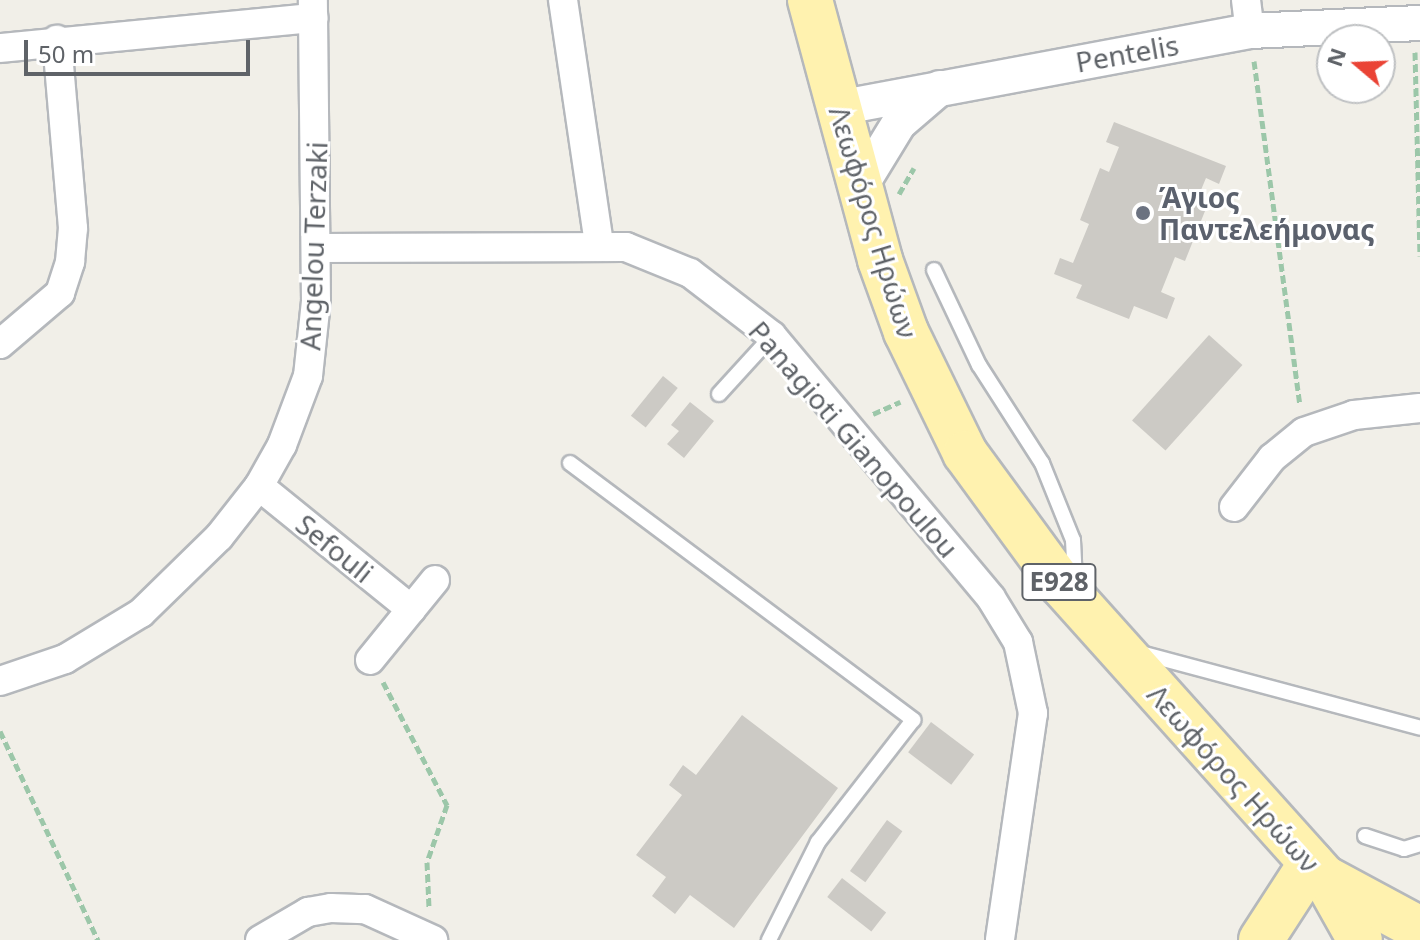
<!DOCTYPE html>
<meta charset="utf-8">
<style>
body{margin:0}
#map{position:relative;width:1420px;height:940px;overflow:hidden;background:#f1efe8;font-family:"Noto Sans",sans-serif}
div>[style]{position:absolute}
.building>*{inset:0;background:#cccac5;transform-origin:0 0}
.path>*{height:5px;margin-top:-2.5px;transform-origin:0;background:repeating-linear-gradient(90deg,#9cc7a9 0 8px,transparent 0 12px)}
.roads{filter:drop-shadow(2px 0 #b5b8bc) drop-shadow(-2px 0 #b5b8bc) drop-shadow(0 2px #b5b8bc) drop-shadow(0 -2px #b5b8bc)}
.service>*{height:14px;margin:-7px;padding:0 7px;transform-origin:7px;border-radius:7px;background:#fff}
.minor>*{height:28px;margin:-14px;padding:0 14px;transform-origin:14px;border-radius:14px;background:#fff}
.tertiary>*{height:34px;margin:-17px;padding:0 17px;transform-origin:17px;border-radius:17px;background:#fff}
.primary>*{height:44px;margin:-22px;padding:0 22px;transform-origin:22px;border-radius:22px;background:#fff2af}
.dots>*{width:22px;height:22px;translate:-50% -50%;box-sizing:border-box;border:4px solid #fff;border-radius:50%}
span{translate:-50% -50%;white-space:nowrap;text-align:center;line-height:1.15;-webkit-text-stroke:6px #fff;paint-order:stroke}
.shield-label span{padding:2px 6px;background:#fff;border:2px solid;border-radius:6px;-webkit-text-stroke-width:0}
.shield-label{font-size:26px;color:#5f6368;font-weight:700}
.street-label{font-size:28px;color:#5f6368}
.worship-label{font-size:28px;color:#5b616d;font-weight:700}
.left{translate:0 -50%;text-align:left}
.north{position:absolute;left:1316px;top:24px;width:80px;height:80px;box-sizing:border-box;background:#fff;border:2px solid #bfc1c3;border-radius:50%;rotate:289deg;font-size:22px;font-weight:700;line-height:32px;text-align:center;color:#5f6368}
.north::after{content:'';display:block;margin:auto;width:28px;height:36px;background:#ea4335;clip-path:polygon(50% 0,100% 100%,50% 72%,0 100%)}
.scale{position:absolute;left:24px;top:40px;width:226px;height:36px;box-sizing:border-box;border:4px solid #5f6368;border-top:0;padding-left:10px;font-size:24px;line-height:28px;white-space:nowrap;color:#5f6368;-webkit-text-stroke:6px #fff;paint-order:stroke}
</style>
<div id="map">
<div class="building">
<i style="clip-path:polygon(1114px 122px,1226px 166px,1219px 184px,1206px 178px,1196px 202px,1207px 206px,1185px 261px,1175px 257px,1161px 292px,1175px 298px,1167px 319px,1134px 306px,1129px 319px,1076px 298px,1082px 285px,1054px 274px,1060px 258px,1073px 263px,1089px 224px,1080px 220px,1100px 168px,1109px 172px,1119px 147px,1106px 142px)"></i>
<i style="left:1209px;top:335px;width:45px;height:115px;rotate:42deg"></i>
<i style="left:663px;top:376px;width:19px;height:51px;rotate:39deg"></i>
<i style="clip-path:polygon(690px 402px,714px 421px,684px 458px,667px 444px,679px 431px,671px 425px)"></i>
<i style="clip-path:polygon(742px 715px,838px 788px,734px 928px,690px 895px,675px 914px,652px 896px,666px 877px,636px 855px,682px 795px,669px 785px,683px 765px,696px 775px)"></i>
<i style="left:931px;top:722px;width:54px;height:38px;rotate:37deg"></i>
<i style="left:887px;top:820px;width:19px;height:63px;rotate:36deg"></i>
<i style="left:842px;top:878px;width:56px;height:24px;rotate:38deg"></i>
</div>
<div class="path">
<i style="left:1415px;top:52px;width:204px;rotate:88.6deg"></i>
<i style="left:1254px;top:61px;width:346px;rotate:82.4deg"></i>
<i style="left:899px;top:194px;width:30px;rotate:-60deg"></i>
<i style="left:873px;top:414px;width:30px;rotate:-24deg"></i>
<i style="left:383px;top:682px;width:139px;rotate:62.5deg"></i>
<i style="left:447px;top:805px;width:60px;rotate:109.3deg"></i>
<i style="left:427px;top:862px;width:46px;rotate:87.5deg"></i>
<i style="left:0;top:731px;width:231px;rotate:64.9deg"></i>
</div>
<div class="roads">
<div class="service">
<i style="left:934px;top:270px;width:105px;rotate:64.7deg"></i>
<i style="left:979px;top:365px;width:117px;rotate:57.3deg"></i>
<i style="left:1042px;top:463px;width:83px;rotate:68.1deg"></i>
<i style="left:1073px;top:540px;width:41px;rotate:87.2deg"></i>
<i style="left:719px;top:394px;width:79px;rotate:-47.6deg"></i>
<i style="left:570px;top:463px;width:429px;rotate:36.8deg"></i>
<i style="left:913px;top:720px;width:155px;rotate:127.9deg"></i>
<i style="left:818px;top:842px;width:110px;rotate:116.6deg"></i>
<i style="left:1141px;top:653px;width:289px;rotate:15deg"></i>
<i style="left:1365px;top:836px;width:41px;rotate:18.4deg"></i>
<i style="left:1404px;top:849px;width:17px;rotate:-17deg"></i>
</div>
<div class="minor">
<i style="left:563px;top:0;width:246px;rotate:81.6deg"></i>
<i style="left:1246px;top:0;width:31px;rotate:83deg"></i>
<i style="left:0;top:48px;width:315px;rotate:-5.5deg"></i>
<i style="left:319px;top:248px;width:307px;rotate:-0.2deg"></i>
<i style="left:626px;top:247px;width:69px;rotate:22.1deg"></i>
<i style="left:690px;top:273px;width:103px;rotate:37.5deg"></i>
<i style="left:772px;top:336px;width:341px;rotate:50.1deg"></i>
<i style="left:991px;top:598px;width:52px;rotate:58.5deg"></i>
<i style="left:1018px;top:642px;width:73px;rotate:78.1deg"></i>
<i style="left:1033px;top:713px;width:229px;rotate:98.3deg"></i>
<i style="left:0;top:344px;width:79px;rotate:-40.4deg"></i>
<i style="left:60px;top:293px;width:33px;rotate:-72deg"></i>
<i style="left:70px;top:262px;width:34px;rotate:-85deg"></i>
<i style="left:73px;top:228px;width:189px;rotate:-94.9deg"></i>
<i style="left:259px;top:486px;width:196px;rotate:39deg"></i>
<i style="left:1234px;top:507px;width:62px;rotate:-52.2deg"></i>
<i style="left:1272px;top:458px;width:41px;rotate:-39.1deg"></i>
<i style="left:1304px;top:432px;width:53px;rotate:-18.8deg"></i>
<i style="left:1354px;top:415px;width:66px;rotate:-6.1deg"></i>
<i style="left:370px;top:660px;width:103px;rotate:-50.9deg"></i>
<i style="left:0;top:681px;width:69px;rotate:-18.7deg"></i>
<i style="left:65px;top:659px;width:89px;rotate:-31.2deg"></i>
<i style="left:141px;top:613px;width:109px;rotate:-44.3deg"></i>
<i style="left:219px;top:537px;width:65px;rotate:-51.9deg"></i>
<i style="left:259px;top:486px;width:47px;rotate:-60.7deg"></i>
<i style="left:282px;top:445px;width:74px;rotate:-69.4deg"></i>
<i style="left:308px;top:376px;width:75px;rotate:-83.9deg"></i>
<i style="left:316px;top:301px;width:301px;rotate:-90.6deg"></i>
<i style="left:260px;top:940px;width:56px;rotate:-30.3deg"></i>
<i style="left:308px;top:912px;width:23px;rotate:-10deg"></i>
<i style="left:331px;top:908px;width:34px;rotate:2deg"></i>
<i style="left:365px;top:909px;width:75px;rotate:24.5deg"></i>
</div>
<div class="tertiary">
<i style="left:838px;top:108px;width:419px;rotate:-10.6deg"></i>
<i style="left:1250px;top:31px;width:170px;rotate:-2.7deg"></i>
<i style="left:860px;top:187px;width:75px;rotate:-58.6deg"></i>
<i style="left:899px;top:123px;width:54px;rotate:-40.5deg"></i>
</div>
<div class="primary">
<i style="left:810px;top:0;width:269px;rotate:74.9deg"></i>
<i style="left:880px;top:260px;width:77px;rotate:70.1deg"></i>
<i style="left:906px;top:332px;width:135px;rotate:64deg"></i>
<i style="left:965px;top:453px;width:162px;rotate:53.8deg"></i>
<i style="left:1061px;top:584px;width:395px;rotate:48.1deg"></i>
<i style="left:1325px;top:878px;width:71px;rotate:60.6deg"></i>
<i style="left:1325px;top:878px;width:108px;rotate:28.2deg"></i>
<i style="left:1261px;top:940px;width:92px;rotate:-57deg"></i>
</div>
</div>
<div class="dots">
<i style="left:1143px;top:213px;background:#6b7280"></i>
</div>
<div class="shield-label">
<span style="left:1059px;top:582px">E928</span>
</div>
<div class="street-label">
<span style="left:1127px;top:53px;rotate:-10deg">Pentelis</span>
<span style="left:874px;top:222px;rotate:73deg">Λεωφόρος Ηρώων</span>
<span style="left:313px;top:246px;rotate:-88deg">Angelou Terzaki</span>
<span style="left:854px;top:439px;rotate:49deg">Panagioti Gianopoulou</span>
<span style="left:335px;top:548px;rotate:39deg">Sefouli</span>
<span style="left:1234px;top:778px;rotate:48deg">Λεωφόρος Ηρώων</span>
</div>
<div class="worship-label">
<span class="left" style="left:1159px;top:213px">Άγιος<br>Παντελεήμονας</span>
</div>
<div class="north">N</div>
<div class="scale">50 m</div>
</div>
